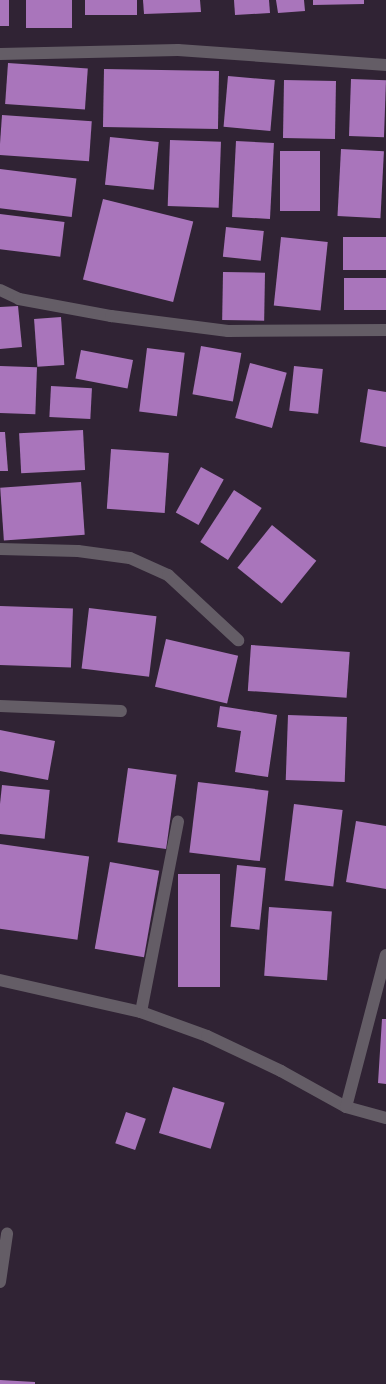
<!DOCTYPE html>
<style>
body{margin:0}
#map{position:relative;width:386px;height:1384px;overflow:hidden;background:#302334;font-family:Cabin,sans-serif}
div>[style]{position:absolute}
.building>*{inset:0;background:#a975bb;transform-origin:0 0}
.minor>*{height:12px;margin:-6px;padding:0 6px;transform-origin:6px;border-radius:6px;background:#645d66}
span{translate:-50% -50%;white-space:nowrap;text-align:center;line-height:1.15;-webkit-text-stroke:5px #302334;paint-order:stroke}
</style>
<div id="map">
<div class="building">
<i style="left:0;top:0;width:9px;height:26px"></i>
<i style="left:26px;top:0;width:46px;height:28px"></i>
<i style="left:85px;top:0;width:52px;height:15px"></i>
<i style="clip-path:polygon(143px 0,200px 0,201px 12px,144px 14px)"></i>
<i style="clip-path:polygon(234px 0,269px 0,270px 13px,235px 15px)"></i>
<i style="clip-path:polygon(276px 0,304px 0,305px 11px,278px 13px)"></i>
<i style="clip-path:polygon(313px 0,364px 0,364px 4px,313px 5px)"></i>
<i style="left:8px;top:63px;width:80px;height:41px;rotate:4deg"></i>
<i style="left:104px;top:69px;width:115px;height:58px;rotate:1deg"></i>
<i style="left:228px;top:76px;width:47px;height:51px;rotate:5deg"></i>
<i style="left:351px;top:79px;width:35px;height:57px;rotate:2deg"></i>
<i style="left:284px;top:80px;width:52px;height:58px;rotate:1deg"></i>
<i style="left:2px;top:115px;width:90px;height:40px;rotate:4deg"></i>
<i style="left:110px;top:137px;width:49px;height:48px;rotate:6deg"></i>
<i style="left:170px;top:140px;width:51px;height:66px;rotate:2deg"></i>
<i style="left:236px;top:141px;width:38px;height:76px;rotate:3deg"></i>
<i style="left:341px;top:149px;width:43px;height:67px;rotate:3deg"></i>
<i style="left:280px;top:151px;width:40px;height:60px"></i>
<i style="left:0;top:169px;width:77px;height:39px;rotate:7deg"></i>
<i style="left:103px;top:199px;width:93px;height:83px;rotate:14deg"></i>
<i style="left:0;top:214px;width:65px;height:35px;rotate:7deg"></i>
<i style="left:226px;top:227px;width:38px;height:30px;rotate:6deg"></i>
<i style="left:281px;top:237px;width:47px;height:69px;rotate:6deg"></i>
<i style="left:386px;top:237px;width:33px;height:43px;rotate:90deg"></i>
<i style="left:223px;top:272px;width:42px;height:48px;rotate:1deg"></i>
<i style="left:386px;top:278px;width:32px;height:42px;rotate:90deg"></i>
<i style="clip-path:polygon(18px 306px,22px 347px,0 349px,0 307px)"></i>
<i style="left:61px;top:317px;width:48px;height:27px;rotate:86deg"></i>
<i style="left:201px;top:346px;width:41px;height:49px;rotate:10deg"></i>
<i style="left:147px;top:348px;width:38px;height:64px;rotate:7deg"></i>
<i style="left:81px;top:350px;width:53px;height:29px;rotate:11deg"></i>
<i style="left:250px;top:363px;width:38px;height:57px;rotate:15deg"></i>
<i style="left:0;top:366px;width:37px;height:47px;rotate:2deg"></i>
<i style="left:294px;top:366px;width:29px;height:45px;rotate:6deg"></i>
<i style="left:51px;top:386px;width:41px;height:31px;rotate:3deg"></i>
<i style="clip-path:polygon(368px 389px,386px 392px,386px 447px,360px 442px)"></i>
<i style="left:83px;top:430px;width:40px;height:64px;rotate:87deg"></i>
<i style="clip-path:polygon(0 432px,5px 432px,8px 471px,0 471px)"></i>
<i style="left:111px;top:449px;width:58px;height:60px;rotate:4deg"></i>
<i style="left:201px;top:467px;width:26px;height:52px;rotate:29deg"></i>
<i style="left:81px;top:482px;width:53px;height:81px;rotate:86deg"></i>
<i style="left:234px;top:490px;width:33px;height:62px;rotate:33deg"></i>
<i style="left:272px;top:525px;width:57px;height:55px;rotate:39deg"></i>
<i style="left:0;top:606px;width:73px;height:59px;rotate:2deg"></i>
<i style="left:89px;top:608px;width:68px;height:61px;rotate:7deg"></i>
<i style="left:166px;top:639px;width:74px;height:49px;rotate:13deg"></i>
<i style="left:251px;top:645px;width:99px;height:46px;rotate:4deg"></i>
<i style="clip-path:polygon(220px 706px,277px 715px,268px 777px,235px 772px,241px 731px,217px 727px)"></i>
<i style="left:288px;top:715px;width:59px;height:65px;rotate:2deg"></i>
<i style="clip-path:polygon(0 730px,55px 741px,48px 780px,0 771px)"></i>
<i style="left:128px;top:768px;width:49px;height:75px;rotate:8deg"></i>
<i style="left:198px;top:782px;width:71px;height:71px;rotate:7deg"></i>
<i style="left:2px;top:785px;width:48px;height:49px;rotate:6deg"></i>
<i style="left:294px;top:804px;width:49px;height:77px;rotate:7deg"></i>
<i style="clip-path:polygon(356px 821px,386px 826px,386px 889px,346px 882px)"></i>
<i style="left:0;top:844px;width:90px;height:84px;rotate:8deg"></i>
<i style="left:110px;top:862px;width:50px;height:88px;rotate:10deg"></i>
<i style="left:237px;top:865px;width:29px;height:62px;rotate:6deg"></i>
<i style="left:178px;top:874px;width:42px;height:113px"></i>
<i style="left:269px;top:907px;width:63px;height:69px;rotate:4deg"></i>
<i style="clip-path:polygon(382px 1019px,386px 1019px,386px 1084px,378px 1083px)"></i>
<i style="left:173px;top:1087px;width:54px;height:48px;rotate:17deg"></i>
<i style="left:126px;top:1112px;width:21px;height:33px;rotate:19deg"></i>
<i style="clip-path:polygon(0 1380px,35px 1382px,35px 1384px,0 1384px)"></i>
</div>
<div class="minor">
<i style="left:0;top:54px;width:178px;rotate:-1.3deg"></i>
<i style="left:178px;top:50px;width:209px;rotate:4.1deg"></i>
<i style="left:0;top:290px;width:21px;rotate:25deg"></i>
<i style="left:19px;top:299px;width:94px;rotate:10.5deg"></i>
<i style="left:111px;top:316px;width:118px;rotate:7.3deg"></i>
<i style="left:228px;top:331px;width:158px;rotate:-0.4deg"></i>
<i style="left:0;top:549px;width:78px;rotate:1.5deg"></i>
<i style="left:78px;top:551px;width:52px;rotate:7.7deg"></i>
<i style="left:130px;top:558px;width:42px;rotate:24.1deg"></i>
<i style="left:168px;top:575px;width:96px;rotate:42.9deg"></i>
<i style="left:0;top:706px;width:121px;rotate:2.4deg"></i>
<i style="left:0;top:980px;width:145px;rotate:12.8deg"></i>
<i style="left:141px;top:1012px;width:70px;rotate:20deg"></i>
<i style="left:207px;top:1036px;width:82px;rotate:25.3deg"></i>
<i style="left:281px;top:1071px;width:74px;rotate:29deg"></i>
<i style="left:346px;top:1107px;width:41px;rotate:15.4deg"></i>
<i style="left:141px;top:1012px;width:194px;rotate:-79deg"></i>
<i style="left:346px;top:1107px;width:157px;rotate:-75.3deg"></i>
<i style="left:0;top:1282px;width:49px;rotate:-81.7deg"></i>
</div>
</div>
